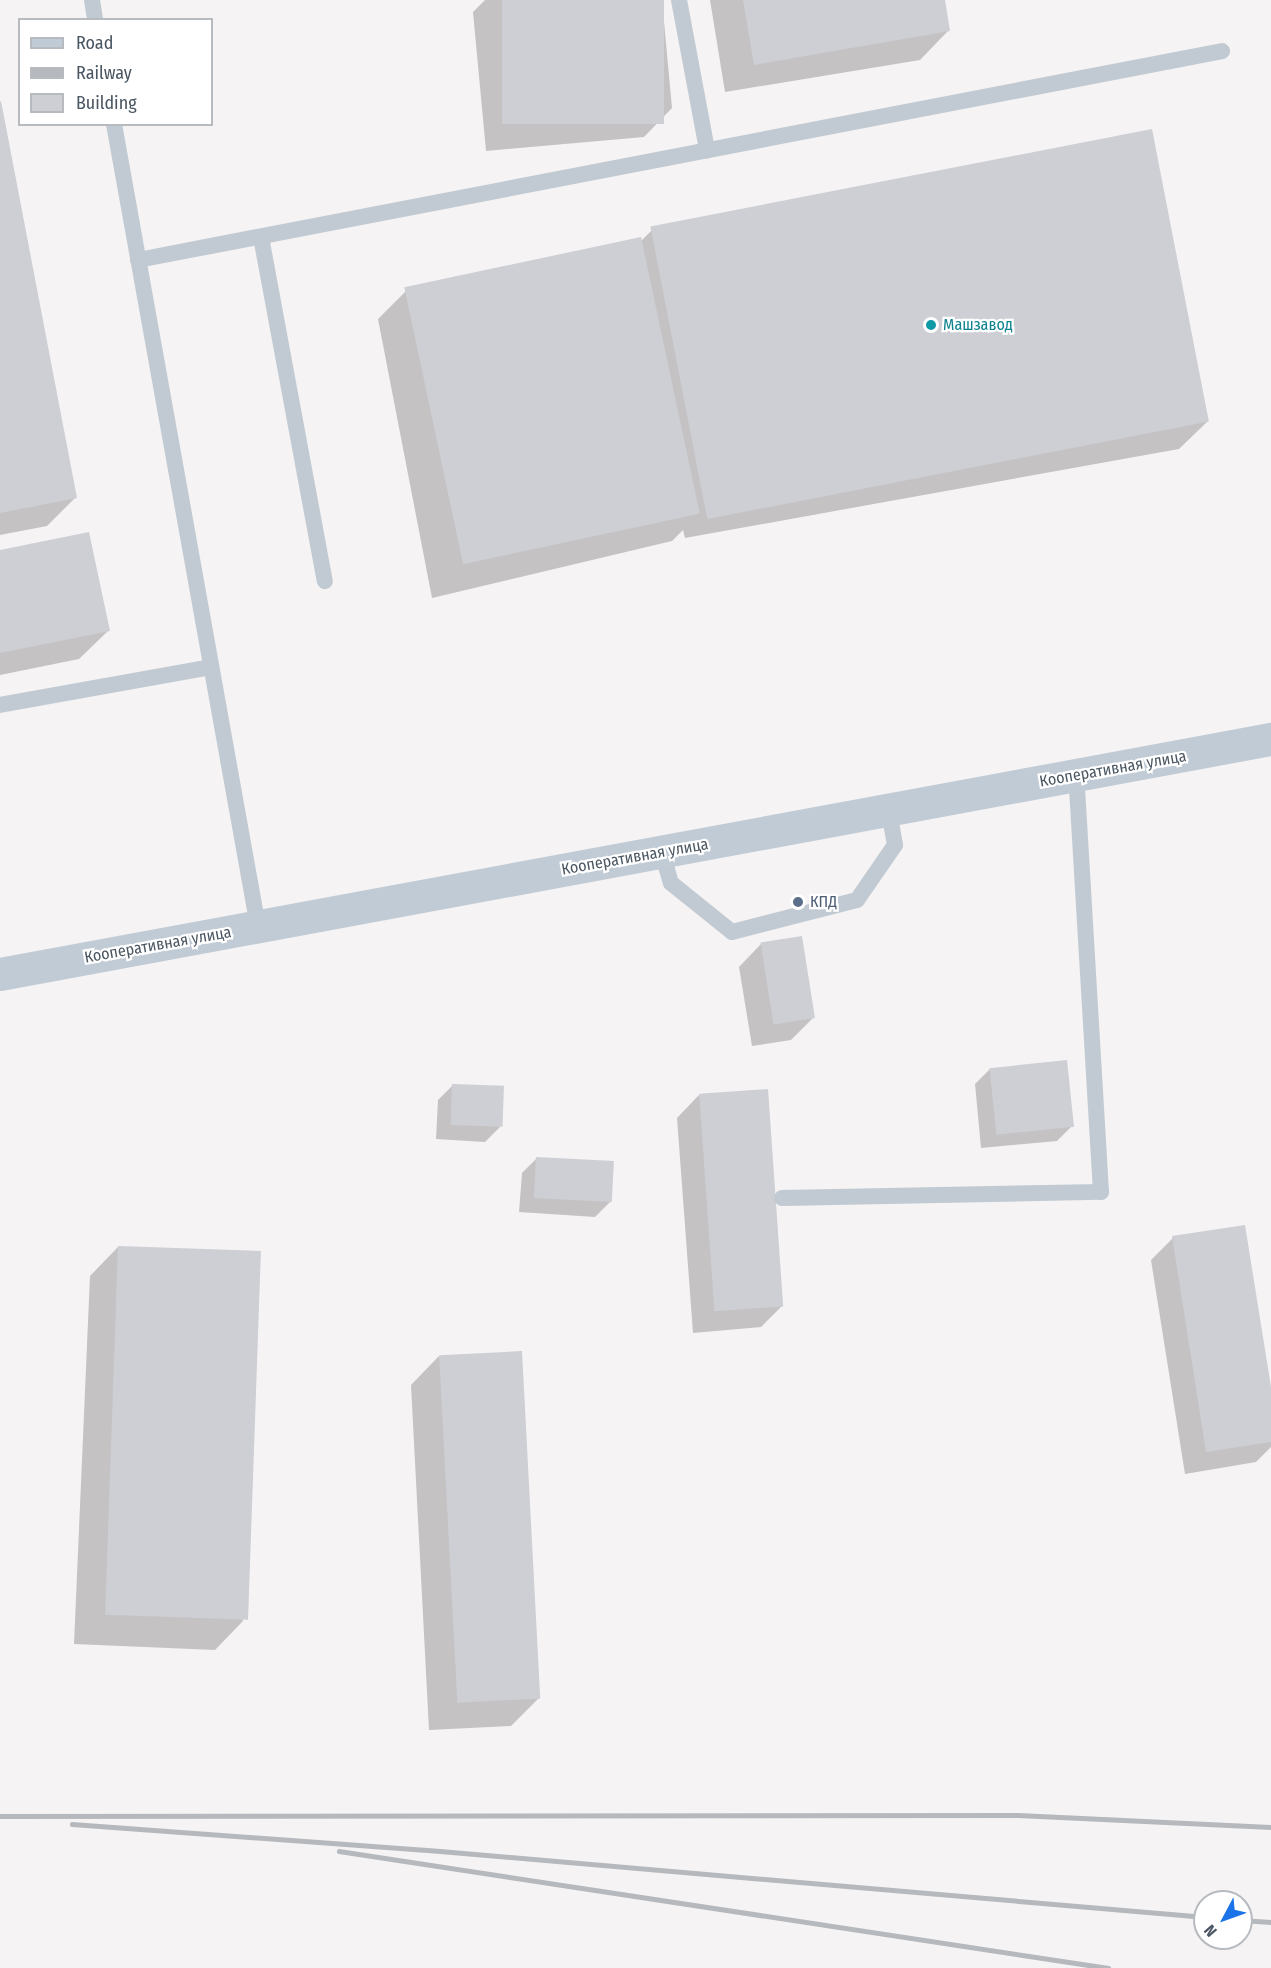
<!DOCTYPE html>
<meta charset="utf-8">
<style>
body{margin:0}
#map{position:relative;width:1271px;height:1968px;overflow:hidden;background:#f5f3f3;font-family:"Fira Sans Condensed",sans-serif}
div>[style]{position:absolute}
.shadow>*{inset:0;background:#0003}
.building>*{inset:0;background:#cdcfd5;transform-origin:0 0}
.service>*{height:16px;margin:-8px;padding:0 8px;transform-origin:8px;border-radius:8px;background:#c1cad2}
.secondary>*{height:33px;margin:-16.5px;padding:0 16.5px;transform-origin:16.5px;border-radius:16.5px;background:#c1cbd6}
.rail>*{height:4.5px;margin:-2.25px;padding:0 2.25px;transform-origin:2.25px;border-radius:2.25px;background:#b5b8bd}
.dots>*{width:16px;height:16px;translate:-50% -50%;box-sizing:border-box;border:3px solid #fff;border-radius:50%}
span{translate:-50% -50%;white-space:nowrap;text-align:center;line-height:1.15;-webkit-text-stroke:4.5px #fff;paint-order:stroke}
.culture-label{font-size:16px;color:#0d838f}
.left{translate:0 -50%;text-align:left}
.street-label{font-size:16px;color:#4a5661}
.service-label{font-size:16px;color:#4e5e75}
.legend{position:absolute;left:18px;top:18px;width:195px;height:108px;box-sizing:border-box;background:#fff;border:2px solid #b7bbc0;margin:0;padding:8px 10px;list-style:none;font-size:18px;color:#4a5661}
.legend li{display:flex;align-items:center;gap:12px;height:30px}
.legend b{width:30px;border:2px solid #b7bbc0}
.north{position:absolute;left:1193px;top:1890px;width:60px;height:60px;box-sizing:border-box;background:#fff;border:2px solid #b7bbc0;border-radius:50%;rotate:229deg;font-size:16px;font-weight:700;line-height:24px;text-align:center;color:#4a5661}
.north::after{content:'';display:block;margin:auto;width:21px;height:27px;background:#1a73e8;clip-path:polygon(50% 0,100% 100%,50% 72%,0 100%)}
</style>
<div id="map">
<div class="shadow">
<i style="clip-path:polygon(485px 0,662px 0,672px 108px,644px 137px,486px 151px,473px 12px)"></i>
<i style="clip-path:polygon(710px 0,943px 0,948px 31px,920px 60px,725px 92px)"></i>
<i style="clip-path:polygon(0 104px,75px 498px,47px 526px,0 535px)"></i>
<i style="clip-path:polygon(651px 231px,1208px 421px,1179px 449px,685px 538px,683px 530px,672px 541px,432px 598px,378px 319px,406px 291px,640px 242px)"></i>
<i style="clip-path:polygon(0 552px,108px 631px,79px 659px,0 675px)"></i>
<i style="clip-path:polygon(761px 944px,813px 1018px,791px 1040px,752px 1046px,739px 967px)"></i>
<i style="clip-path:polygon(990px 1069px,1072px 1126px,1057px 1141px,981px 1148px,975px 1084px)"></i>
<i style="clip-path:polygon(453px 1085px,500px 1127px,485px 1142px,436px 1139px,438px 1100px)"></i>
<i style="clip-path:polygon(699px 1095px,783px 1305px,761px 1327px,693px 1333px,677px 1118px)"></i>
<i style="clip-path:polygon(537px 1158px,610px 1202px,595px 1217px,519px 1212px,522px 1173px)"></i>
<i style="clip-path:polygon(1173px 1238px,1271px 1397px,1271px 1447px,1256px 1462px,1185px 1474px,1151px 1260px)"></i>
<i style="clip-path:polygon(118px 1247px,243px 1621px,215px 1650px,74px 1644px,90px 1276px)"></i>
<i style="clip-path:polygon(439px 1356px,539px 1698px,511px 1726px,429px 1730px,411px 1385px)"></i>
</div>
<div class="building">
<i style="left:502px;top:0;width:162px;height:124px"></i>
<i style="clip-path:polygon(743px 0,945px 0,950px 31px,754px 65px)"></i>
<i style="clip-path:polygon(1px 101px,77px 498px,0 513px,0 102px)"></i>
<i style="left:1152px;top:129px;width:298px;height:511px;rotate:79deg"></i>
<i style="left:641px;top:237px;width:283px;height:242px;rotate:78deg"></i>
<i style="clip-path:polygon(89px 532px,110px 631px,0 653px,0 550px)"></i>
<i style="left:802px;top:936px;width:83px;height:42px;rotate:81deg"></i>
<i style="left:1067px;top:1060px;width:67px;height:78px;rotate:84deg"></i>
<i style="left:452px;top:1084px;width:52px;height:41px;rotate:2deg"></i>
<i style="left:768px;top:1089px;width:218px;height:69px;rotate:86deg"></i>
<i style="left:536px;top:1157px;width:78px;height:41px;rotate:3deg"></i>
<i style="clip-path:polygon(1245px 1225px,1271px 1387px,1271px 1442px,1206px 1452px,1172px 1236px)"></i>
<i style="left:118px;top:1246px;width:143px;height:369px;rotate:2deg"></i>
<i style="left:522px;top:1351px;width:348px;height:83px;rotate:87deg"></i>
</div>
<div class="service">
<i style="left:92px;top:0;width:20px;rotate:81deg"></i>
<i style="left:679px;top:0;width:153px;rotate:79.4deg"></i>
<i style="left:114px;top:124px;width:816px;rotate:79.83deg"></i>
<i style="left:261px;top:237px;width:350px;rotate:79.5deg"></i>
<i style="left:138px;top:260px;width:1104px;rotate:-10.91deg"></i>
<i style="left:0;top:705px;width:214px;rotate:-10.2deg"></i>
<i style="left:662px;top:852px;width:32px;rotate:74deg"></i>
<i style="left:671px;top:883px;width:78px;rotate:38.8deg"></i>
<i style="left:732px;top:932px;width:129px;rotate:-14.4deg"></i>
<i style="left:857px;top:900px;width:67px;rotate:-55.4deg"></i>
<i style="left:895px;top:845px;width:36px;rotate:-100deg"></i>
<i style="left:782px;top:1198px;width:319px;rotate:-1.1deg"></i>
<i style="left:1101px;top:1192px;width:417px;rotate:-93.4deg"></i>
</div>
<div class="secondary">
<i style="left:0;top:974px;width:1293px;rotate:-10.48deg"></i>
</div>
<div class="rail">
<i style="left:0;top:1816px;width:1018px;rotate:-0.06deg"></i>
<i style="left:1018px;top:1815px;width:253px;rotate:2.7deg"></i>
<i style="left:72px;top:1824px;width:369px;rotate:4.2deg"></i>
<i style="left:440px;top:1851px;width:768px;rotate:4.93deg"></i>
<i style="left:339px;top:1851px;width:778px;rotate:8.65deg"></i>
<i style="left:1241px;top:1920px;width:30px;rotate:4deg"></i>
</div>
<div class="dots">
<i style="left:931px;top:325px;background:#0f9aa8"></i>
<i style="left:798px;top:902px;background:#5c6f8a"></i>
</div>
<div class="culture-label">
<span class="left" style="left:943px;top:325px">Машзавод</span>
</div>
<div class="street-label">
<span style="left:1113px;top:769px;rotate:-10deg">Кооперативная улица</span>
<span style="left:635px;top:857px;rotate:-10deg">Кооперативная улица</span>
<span style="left:158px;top:945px;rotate:-10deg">Кооперативная улица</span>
</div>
<div class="service-label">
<span class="left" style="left:810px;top:902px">КПД</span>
</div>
<ul class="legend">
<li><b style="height:8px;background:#c1cbd6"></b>Road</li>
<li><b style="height:8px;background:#b5b8bd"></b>Railway</li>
<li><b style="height:16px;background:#cdcfd5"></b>Building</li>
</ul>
<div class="north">N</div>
</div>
